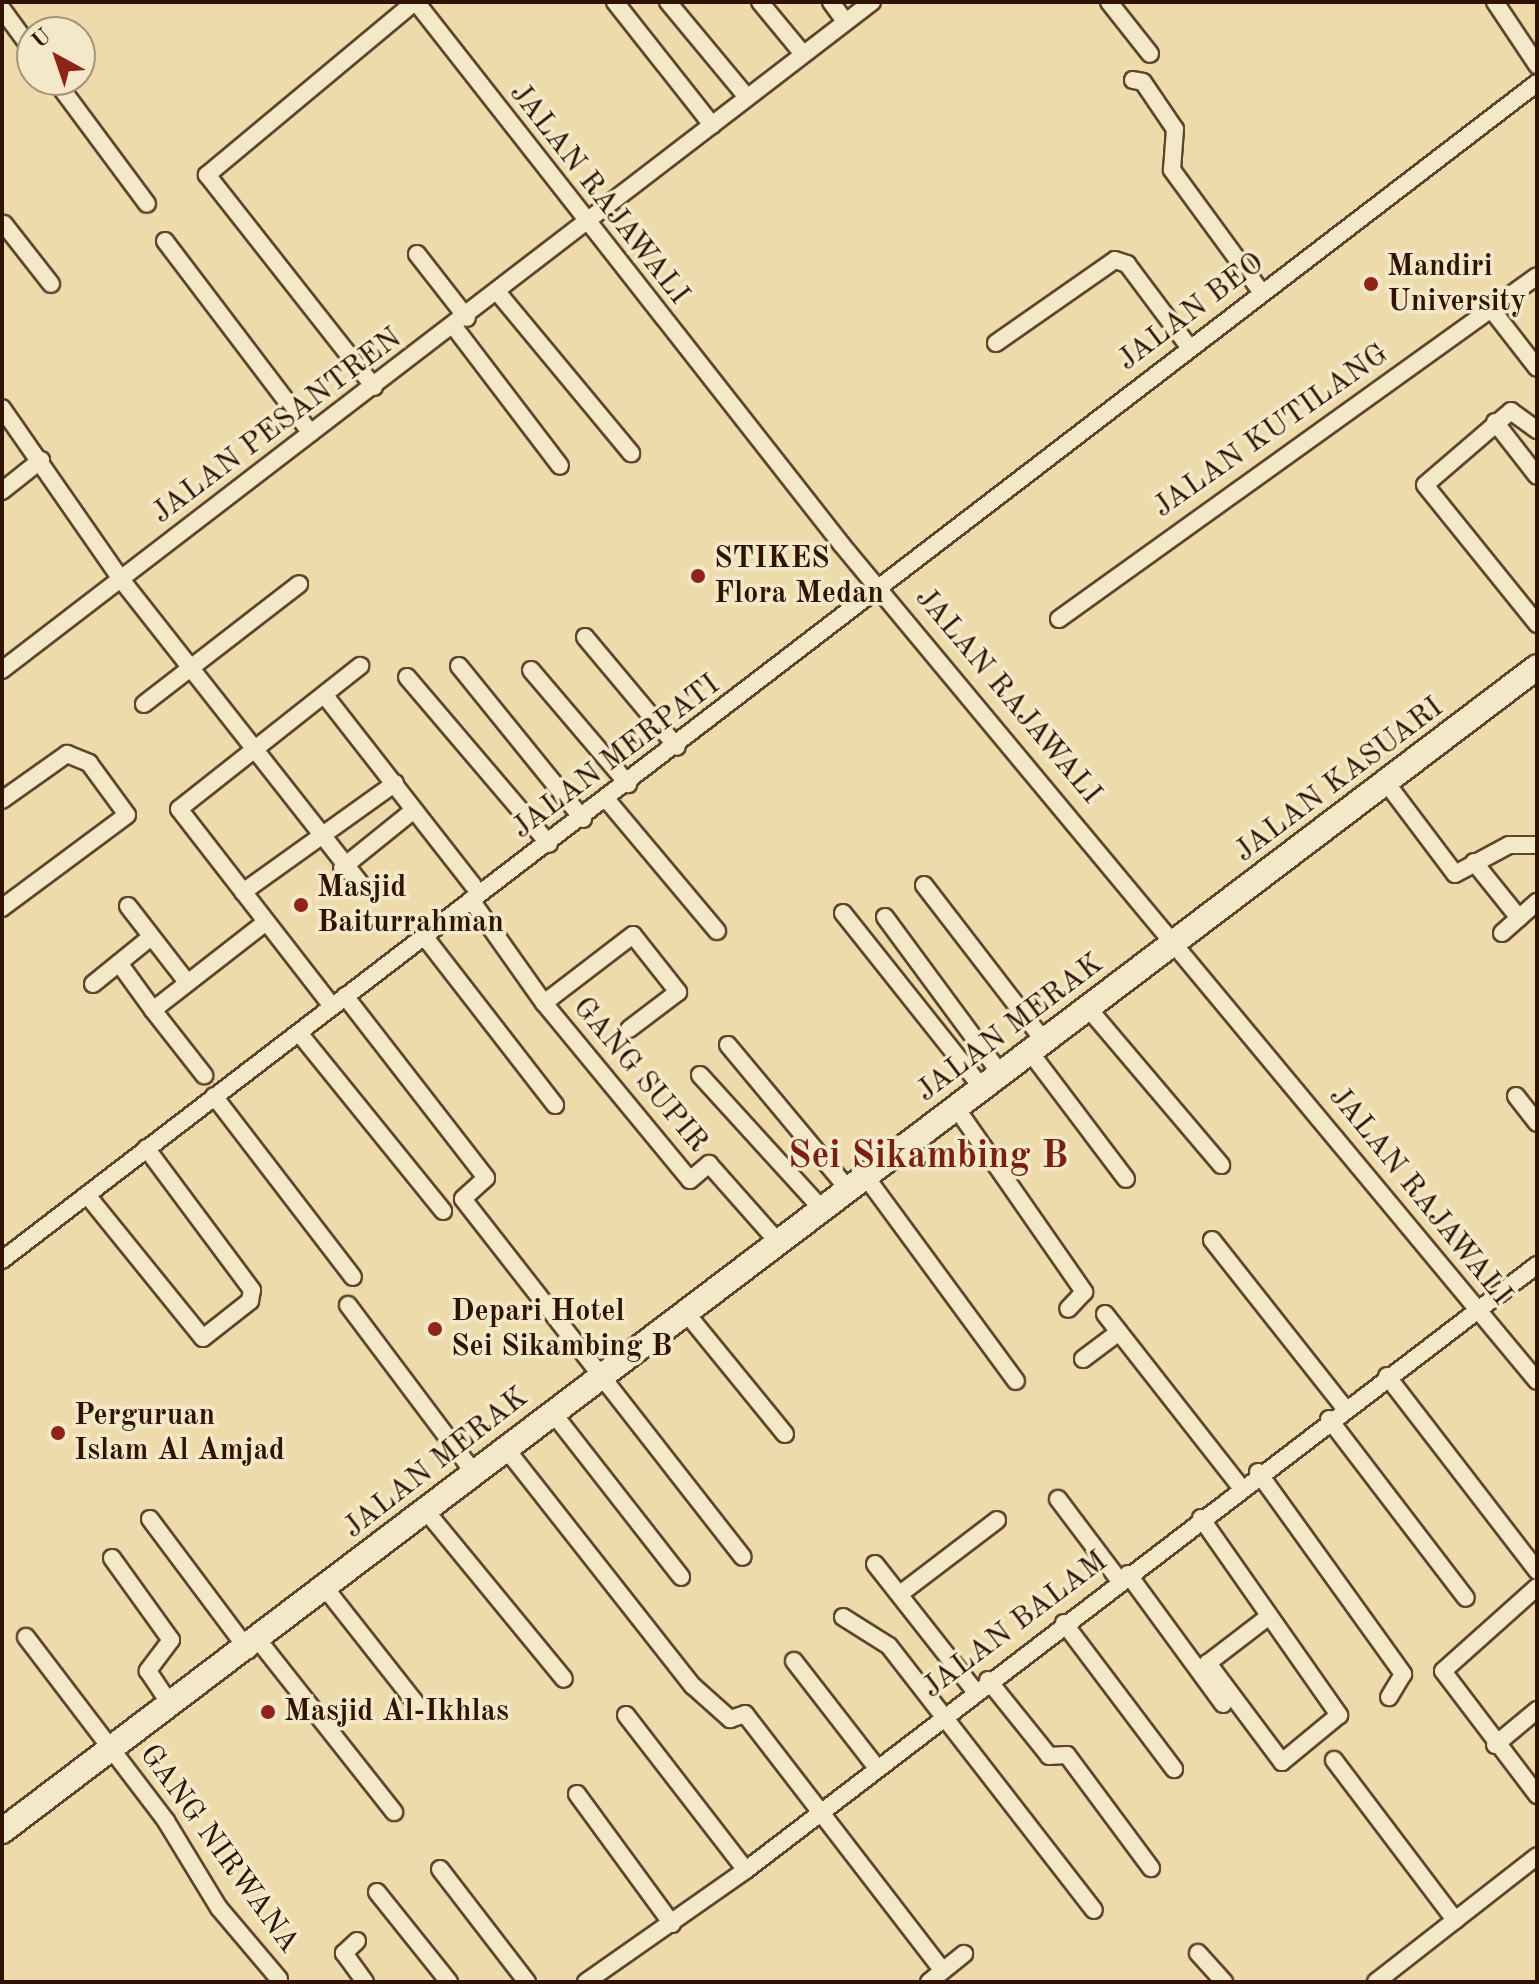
<!DOCTYPE html>
<style>
body{margin:0}
#map{position:relative;width:1539px;height:1984px;overflow:hidden;background:#eddbab;font-family:"Old Standard TT",serif}
div>[style]{position:absolute}
.roads{filter:drop-shadow(2px 0 #5f452d) drop-shadow(-2px 0 #5f452d) drop-shadow(0 2px #5f452d) drop-shadow(0 -2px #5f452d)}
.street>*{height:16px;margin:-8px;padding:0 8px;transform-origin:8px;border-radius:8px;background:#f3e8c8}
.secondary>*{height:24px;margin:-12px;padding:0 12px;transform-origin:12px;border-radius:12px;background:#f3e8c8}
.dots>*{width:22px;height:22px;translate:-50% -50%;box-sizing:border-box;border:4px solid #f3e8c8;border-radius:50%}
span{translate:-50% -50%;white-space:nowrap;text-align:center;line-height:1.15;-webkit-text-stroke:7px #f3e8c8;paint-order:stroke}
.street-label{font-size:30px;color:#301303}
.poi-label{font-size:30px;color:#301303;font-weight:700}
.left{translate:0 -50%;text-align:left}
.district-label{font-size:38px;color:#7a1f14;font-weight:700}
.frame{position:absolute;inset:0;border:4px solid #301303;pointer-events:none}
.north{position:absolute;left:16px;top:16px;width:80px;height:80px;box-sizing:border-box;background:#f3e8c8;border:2px solid #a59379;border-radius:50%;rotate:320deg;font-size:22px;font-weight:700;line-height:32px;text-align:center;color:#301303}
.north::after{content:'';display:block;margin:auto;width:28px;height:36px;background:#8f2418;clip-path:polygon(50% 0,100% 100%,50% 72%,0 100%)}
</style>
<div id="map">
<div class="roads">
<div class="street">
<i style="left:416px;top:2px;width:690px;rotate:51.88deg"></i>
<i style="left:842px;top:545px;width:1087px;rotate:50.26deg"></i>
<i style="left:615px;top:2px;width:157px;rotate:51.7deg"></i>
<i style="left:668px;top:2px;width:124px;rotate:50.3deg"></i>
<i style="left:760px;top:2px;width:67px;rotate:50.4deg"></i>
<i style="left:831px;top:2px;width:24px;rotate:54deg"></i>
<i style="left:1109px;top:2px;width:66px;rotate:51.7deg"></i>
<i style="left:1495px;top:2px;width:76px;rotate:56.3deg"></i>
<i style="left:2px;top:9px;width:51px;rotate:53.8deg"></i>
<i style="left:55px;top:80px;width:154px;rotate:53.4deg"></i>
<i style="left:1133px;top:80px;width:10px;rotate:11deg"></i>
<i style="left:1143px;top:82px;width:57px;rotate:55.8deg"></i>
<i style="left:1175px;top:129px;width:41px;rotate:94.2deg"></i>
<i style="left:1172px;top:170px;width:152px;rotate:53.8deg"></i>
<i style="left:4px;top:224px;width:76px;rotate:51.9deg"></i>
<i style="left:165px;top:241px;width:241px;rotate:52.8deg"></i>
<i style="left:417px;top:254px;width:81px;rotate:52deg"></i>
<i style="left:499px;top:294px;width:207px;rotate:50.3deg"></i>
<i style="left:1492px;top:310px;width:73px;rotate:52.2deg"></i>
<i style="left:455px;top:328px;width:173px;rotate:52.7deg"></i>
<i style="left:996px;top:343px;width:145px;rotate:-34.9deg"></i>
<i style="left:1115px;top:260px;width:13px;rotate:18deg"></i>
<i style="left:1127px;top:264px;width:104px;rotate:53.2deg"></i>
<i style="left:374px;top:387px;width:270px;rotate:-128.2deg"></i>
<i style="left:207px;top:175px;width:271px;rotate:-39.8deg"></i>
<i style="left:2px;top:408px;width:207px;rotate:55.2deg"></i>
<i style="left:120px;top:578px;width:388px;rotate:51.8deg"></i>
<i style="left:1495px;top:422px;width:68px;rotate:52.1deg"></i>
<i style="left:1537px;top:430px;width:32px;rotate:-144deg"></i>
<i style="left:1511px;top:411px;width:113px;rotate:139.3deg"></i>
<i style="left:1425px;top:485px;width:179px;rotate:51.1deg"></i>
<i style="left:2px;top:491px;width:50px;rotate:-38.5deg"></i>
<i style="left:1059px;top:619px;width:588px;rotate:-35.66deg"></i>
<i style="left:585px;top:637px;width:143px;rotate:50.1deg"></i>
<i style="left:459px;top:666px;width:197px;rotate:51deg"></i>
<i style="left:2px;top:670px;width:1097px;rotate:-37.52deg"></i>
<i style="left:531px;top:670px;width:150px;rotate:49.6deg"></i>
<i style="left:407px;top:677px;width:219px;rotate:49.6deg"></i>
<i style="left:326px;top:697px;width:239px;rotate:52deg"></i>
<i style="left:144px;top:704px;width:196px;rotate:-37.7deg"></i>
<i style="left:1388px;top:785px;width:111px;rotate:53deg"></i>
<i style="left:1455px;top:874px;width:61px;rotate:-28.2deg"></i>
<i style="left:1509px;top:845px;width:28px"></i>
<i style="left:2px;top:800px;width:80px;rotate:-35.3deg"></i>
<i style="left:67px;top:754px;width:24px;rotate:22deg"></i>
<i style="left:89px;top:763px;width:64px;rotate:53.8deg"></i>
<i style="left:127px;top:815px;width:156px;rotate:143.4deg"></i>
<i style="left:607px;top:800px;width:171px;rotate:50deg"></i>
<i style="left:1474px;top:862px;width:72px;rotate:51.2deg"></i>
<i style="left:342px;top:868px;width:92px;rotate:-38.9deg"></i>
<i style="left:924px;top:885px;width:197px;rotate:52.4deg"></i>
<i style="left:243px;top:892px;width:187px;rotate:-35.6deg"></i>
<i style="left:471px;top:900px;width:126px;rotate:54.7deg"></i>
<i style="left:544px;top:1003px;width:229px;rotate:50.5deg"></i>
<i style="left:690px;top:1180px;width:25px;rotate:-40deg"></i>
<i style="left:709px;top:1164px;width:104px;rotate:48.5deg"></i>
<i style="left:128px;top:906px;width:96px;rotate:52.2deg"></i>
<i style="left:843px;top:913px;width:225px;rotate:51.5deg"></i>
<i style="left:885px;top:917px;width:194px;rotate:53.6deg"></i>
<i style="left:1502px;top:933px;width:47px;rotate:-41.5deg"></i>
<i style="left:424px;top:936px;width:214px;rotate:52.2deg"></i>
<i style="left:119px;top:963px;width:58px;rotate:54.1deg"></i>
<i style="left:153px;top:1010px;width:143px;rotate:-37.9deg"></i>
<i style="left:93px;top:984px;width:75px;rotate:-39deg"></i>
<i style="left:345px;top:996px;width:230px;rotate:52.2deg"></i>
<i style="left:486px;top:1178px;width:31px;rotate:138deg"></i>
<i style="left:463px;top:1199px;width:454px;rotate:52deg"></i>
<i style="left:328px;top:1001px;width:243px;rotate:-127.8deg"></i>
<i style="left:179px;top:809px;width:231px;rotate:-38.3deg"></i>
<i style="left:544px;top:1003px;width:112px;rotate:-37.4deg"></i>
<i style="left:633px;top:935px;width:73px;rotate:51.7deg"></i>
<i style="left:678px;top:992px;width:61px;rotate:142.9deg"></i>
<i style="left:1088px;top:1008px;width:206px;rotate:49.7deg"></i>
<i style="left:153px;top:1010px;width:83px;rotate:51.9deg"></i>
<i style="left:299px;top:1033px;width:229px;rotate:51deg"></i>
<i style="left:728px;top:1045px;width:189px;rotate:50.2deg"></i>
<i style="left:1030px;top:1052px;width:159px;rotate:52.9deg"></i>
<i style="left:700px;top:1075px;width:183px;rotate:47.7deg"></i>
<i style="left:214px;top:1096px;width:228px;rotate:52.5deg"></i>
<i style="left:1516px;top:1096px;width:34px;rotate:52deg"></i>
<i style="left:957px;top:1109px;width:223px;rotate:55.2deg"></i>
<i style="left:1084px;top:1292px;width:23px;rotate:133deg"></i>
<i style="left:866px;top:1177px;width:253px;rotate:53.7deg"></i>
<i style="left:87px;top:1195px;width:184px;rotate:51deg"></i>
<i style="left:203px;top:1338px;width:60px;rotate:-38.2deg"></i>
<i style="left:250px;top:1301px;width:11px;rotate:-80deg"></i>
<i style="left:252px;top:1290px;width:177px;rotate:-126.7deg"></i>
<i style="left:1212px;top:1240px;width:213px;rotate:51.7deg"></i>
<i style="left:2px;top:1260px;width:1934px;rotate:-37.48deg"></i>
<i style="left:348px;top:1305px;width:211px;rotate:53.1deg"></i>
<i style="left:687px;top:1314px;width:155px;rotate:50.8deg"></i>
<i style="left:1105px;top:1314px;width:219px;rotate:51.9deg"></i>
<i style="left:1083px;top:1359px;width:45px;rotate:-36.9deg"></i>
<i style="left:1387px;top:1376px;width:246px;rotate:52.4deg"></i>
<i style="left:553px;top:1413px;width:208px;rotate:52deg"></i>
<i style="left:1329px;top:1419px;width:225px;rotate:52.6deg"></i>
<i style="left:507px;top:1450px;width:300px;rotate:51.8deg"></i>
<i style="left:693px;top:1686px;width:50px;rotate:41.7deg"></i>
<i style="left:730px;top:1719px;width:16px;rotate:-18deg"></i>
<i style="left:745px;top:1714px;width:324px;rotate:52.4deg"></i>
<i style="left:1258px;top:1472px;width:249px;rotate:54.3deg"></i>
<i style="left:1403px;top:1674px;width:27px;rotate:121deg"></i>
<i style="left:1058px;top:1499px;width:101px;rotate:53deg"></i>
<i style="left:426px;top:1511px;width:217px;rotate:50.6deg"></i>
<i style="left:1201px;top:1518px;width:241px;rotate:55deg"></i>
<i style="left:1339px;top:1715px;width:74px;rotate:140.5deg"></i>
<i style="left:1282px;top:1762px;width:124px;rotate:-126.8deg"></i>
<i style="left:1208px;top:1663px;width:76px;rotate:-37.5deg"></i>
<i style="left:150px;top:1519px;width:164px;rotate:53.2deg"></i>
<i style="left:112px;top:1558px;width:101px;rotate:54.3deg"></i>
<i style="left:171px;top:1640px;width:39px;rotate:127deg"></i>
<i style="left:148px;top:1671px;width:43px;rotate:56.3deg"></i>
<i style="left:875px;top:1564px;width:160px;rotate:51.8deg"></i>
<i style="left:1128px;top:1574px;width:161px;rotate:53.8deg"></i>
<i style="left:1537px;top:1587px;width:126px;rotate:138.2deg"></i>
<i style="left:1443px;top:1671px;width:156px;rotate:52.8deg"></i>
<i style="left:326px;top:1589px;width:150px;rotate:51.8deg"></i>
<i style="left:900px;top:1594px;width:122px;rotate:-37.3deg"></i>
<i style="left:843px;top:1617px;width:54px;rotate:32.2deg"></i>
<i style="left:889px;top:1646px;width:334px;rotate:52.2deg"></i>
<i style="left:1064px;top:1623px;width:183px;rotate:53deg"></i>
<i style="left:26px;top:1637px;width:231px;rotate:52.7deg"></i>
<i style="left:166px;top:1821px;width:102px;rotate:58.7deg"></i>
<i style="left:219px;top:1908px;width:93px;rotate:49.8deg"></i>
<i style="left:259px;top:1641px;width:218px;rotate:51.7deg"></i>
<i style="left:794px;top:1661px;width:135px;rotate:52.2deg"></i>
<i style="left:988px;top:1680px;width:97px;rotate:51.2deg"></i>
<i style="left:1049px;top:1756px;width:18px;rotate:-3deg"></i>
<i style="left:1067px;top:1755px;width:141px;rotate:53.4deg"></i>
<i style="left:626px;top:1715px;width:196px;rotate:52.3deg"></i>
<i style="left:1495px;top:1745px;width:55px;rotate:-39.8deg"></i>
<i style="left:1334px;top:1760px;width:201px;rotate:52.9deg"></i>
<i style="left:577px;top:1794px;width:161px;rotate:53.8deg"></i>
<i style="left:440px;top:1869px;width:143px;rotate:52.4deg"></i>
<i style="left:377px;top:1892px;width:115px;rotate:51.3deg"></i>
<i style="left:357px;top:1941px;width:18px;rotate:137deg"></i>
<i style="left:344px;top:1953px;width:36px;rotate:54deg"></i>
<i style="left:1198px;top:1953px;width:39px;rotate:48deg"></i>
<i style="left:586px;top:1982px;width:195px;rotate:-35deg"></i>
<i style="left:746px;top:1870px;width:996px;rotate:-37.41deg"></i>
<i style="left:929px;top:1982px;width:45px;rotate:-38.7deg"></i>
<i style="left:1376px;top:1982px;width:204px;rotate:-38deg"></i>
</div>
<div class="secondary">
<i style="left:2px;top:1831px;width:1926px;rotate:-37.17deg"></i>
</div>
</div>
<div class="dots">
<i style="left:1371px;top:284px;background:#8f2418"></i>
<i style="left:698px;top:576px;background:#8f2418"></i>
<i style="left:301px;top:905px;background:#8f2418"></i>
<i style="left:435px;top:1329px;background:#8f2418"></i>
<i style="left:58px;top:1433px;background:#8f2418"></i>
<i style="left:268px;top:1712px;background:#8f2418"></i>
</div>
<div class="street-label">
<span style="left:599px;top:194px;rotate:52deg">JALAN RAJAWALI</span>
<span style="left:1191px;top:312px;rotate:-37deg">JALAN BEO</span>
<span style="left:277px;top:426px;rotate:-37deg">JALAN PESANTREN</span>
<span style="left:1271px;top:431px;rotate:-35deg">JALAN KUTILANG</span>
<span style="left:1008px;top:696px;rotate:50deg">JALAN RAJAWALI</span>
<span style="left:616px;top:757px;rotate:-37deg">JALAN MERPATI</span>
<span style="left:1339px;top:780px;rotate:-37deg">JALAN KASUARI</span>
<span style="left:1010px;top:1028px;rotate:-37deg">JALAN MERAK</span>
<span style="left:640px;top:1075px;rotate:50deg">GANG SUPIR</span>
<span style="left:1420px;top:1196px;rotate:51deg">JALAN RAJAWALI</span>
<span style="left:436px;top:1463px;rotate:-38deg">JALAN MERAK</span>
<span style="left:1015px;top:1625px;rotate:-37deg">JALAN BALAM</span>
<span style="left:219px;top:1849px;rotate:54deg">GANG NIRWANA</span>
</div>
<div class="poi-label">
<span class="left" style="left:1387px;top:284px">Mandiri<br>University</span>
<span class="left" style="left:714px;top:576px">STIKES<br>Flora Medan</span>
<span class="left" style="left:317px;top:905px">Masjid<br>Baiturrahman</span>
<span class="left" style="left:451px;top:1329px">Depari Hotel<br>Sei Sikambing B</span>
<span class="left" style="left:74px;top:1433px">Perguruan<br>Islam Al Amjad</span>
<span class="left" style="left:284px;top:1712px">Masjid Al-Ikhlas</span>
</div>
<div class="district-label">
<span style="left:928px;top:1158px">Sei Sikambing B</span>
</div>
<div class="frame"></div>
<div class="north">U</div>
</div>
